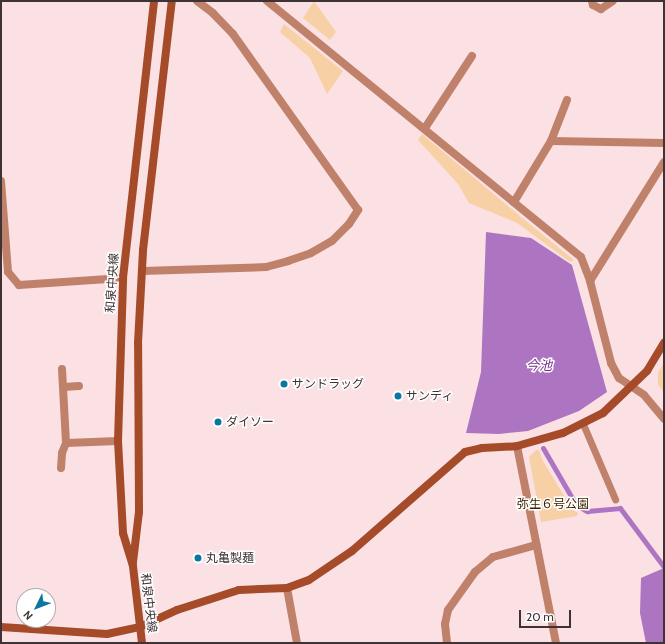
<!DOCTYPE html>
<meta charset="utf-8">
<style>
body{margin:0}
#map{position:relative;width:665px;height:644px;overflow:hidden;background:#fbe1e3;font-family:Cabin,"Noto Sans JP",sans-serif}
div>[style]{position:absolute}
.green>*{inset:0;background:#f8d0a6}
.water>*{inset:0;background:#ad74c2}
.stream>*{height:5px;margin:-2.5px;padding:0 2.5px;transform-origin:2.5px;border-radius:2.5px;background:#ad74c2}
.lane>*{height:7px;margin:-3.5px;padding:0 3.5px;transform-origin:3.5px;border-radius:3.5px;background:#c0816b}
.street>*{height:8px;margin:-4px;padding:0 4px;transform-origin:4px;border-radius:4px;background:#c0816b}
.secondary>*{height:8px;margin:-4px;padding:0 4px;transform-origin:4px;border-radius:4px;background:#a64b29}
.dots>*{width:11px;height:11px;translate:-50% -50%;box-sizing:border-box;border:2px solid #fff;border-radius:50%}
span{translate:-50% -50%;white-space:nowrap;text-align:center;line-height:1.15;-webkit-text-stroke:3px #fff;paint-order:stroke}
.street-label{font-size:12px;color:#3d3334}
.poi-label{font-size:12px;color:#3d3334}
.left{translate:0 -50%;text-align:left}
.park-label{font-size:12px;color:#3e2200}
.water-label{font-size:13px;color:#722b8a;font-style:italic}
.frame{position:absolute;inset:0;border:2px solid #3d3334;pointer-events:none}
.north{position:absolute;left:16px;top:588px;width:40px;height:40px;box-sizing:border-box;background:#fff;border:1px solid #b1adae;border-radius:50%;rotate:227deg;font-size:11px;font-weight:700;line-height:16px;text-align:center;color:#3d3334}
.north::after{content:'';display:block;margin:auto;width:14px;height:18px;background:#0a77a2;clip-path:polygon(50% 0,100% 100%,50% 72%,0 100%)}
.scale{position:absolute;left:519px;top:610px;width:52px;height:18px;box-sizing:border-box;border:2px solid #3d3334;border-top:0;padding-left:5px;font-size:12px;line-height:14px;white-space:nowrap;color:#3d3334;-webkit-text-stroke:3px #fff;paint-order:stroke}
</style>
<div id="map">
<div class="green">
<i style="clip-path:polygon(314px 1px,336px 32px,330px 40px,303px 18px)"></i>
<i style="clip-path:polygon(284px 24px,343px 71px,327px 94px,310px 58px,280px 32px)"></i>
<i style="clip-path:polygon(422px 134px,521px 217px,574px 260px,570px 262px,517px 223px,469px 203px,458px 184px,418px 140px)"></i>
<i style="clip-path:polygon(664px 362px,664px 392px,658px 385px,658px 373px)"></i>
<i style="clip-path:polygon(536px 450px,539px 450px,543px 461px,572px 509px,578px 513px,577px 516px,541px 522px,529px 457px)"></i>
</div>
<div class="water">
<i style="clip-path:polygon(486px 232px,531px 238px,572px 265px,607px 392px,579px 411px,528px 431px,499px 434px,466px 433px,481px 372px)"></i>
<i style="clip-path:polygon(664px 568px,664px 643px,646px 643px,640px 613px,641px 578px)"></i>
</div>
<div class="stream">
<i style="left:543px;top:448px;width:66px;rotate:59.9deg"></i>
<i style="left:576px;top:505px;width:13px;rotate:29deg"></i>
<i style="left:587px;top:511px;width:33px;rotate:-5deg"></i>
<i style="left:620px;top:508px;width:74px;rotate:53.3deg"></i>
</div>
<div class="lane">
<i style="left:583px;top:424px;width:82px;rotate:66.9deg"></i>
</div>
<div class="street">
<i style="left:267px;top:1px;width:405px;rotate:39.2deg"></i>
<i style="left:581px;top:257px;width:26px;rotate:69deg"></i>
<i style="left:590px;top:281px;width:85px;rotate:75.6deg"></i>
<i style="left:611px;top:363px;width:17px;rotate:62deg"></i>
<i style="left:619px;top:378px;width:30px;rotate:34deg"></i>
<i style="left:644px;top:395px;width:31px;rotate:50deg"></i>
<i style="left:592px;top:1px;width:4px;rotate:76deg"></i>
<i style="left:593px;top:5px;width:9px;rotate:27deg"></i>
<i style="left:601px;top:9px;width:14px;rotate:-34deg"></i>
<i style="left:425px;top:128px;width:86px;rotate:-56.9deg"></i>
<i style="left:551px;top:141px;width:113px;rotate:1deg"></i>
<i style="left:1px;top:181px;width:91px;rotate:85.6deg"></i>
<i style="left:8px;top:272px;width:17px;rotate:50deg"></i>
<i style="left:19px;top:285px;width:104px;rotate:-3.9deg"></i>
<i style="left:514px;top:202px;width:71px;rotate:-58.8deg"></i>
<i style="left:551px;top:141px;width:44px;rotate:-68.7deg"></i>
<i style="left:142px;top:271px;width:124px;rotate:-1.8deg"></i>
<i style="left:266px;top:267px;width:23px;rotate:-15deg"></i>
<i style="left:288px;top:261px;width:24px;rotate:-19deg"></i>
<i style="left:311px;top:253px;width:24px;rotate:-30deg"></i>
<i style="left:332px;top:241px;width:24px;rotate:-45deg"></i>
<i style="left:349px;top:224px;width:17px;rotate:-57deg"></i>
<i style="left:358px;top:210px;width:216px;rotate:-125.4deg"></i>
<i style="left:233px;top:34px;width:29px;rotate:-134deg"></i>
<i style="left:213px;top:13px;width:20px;rotate:-143deg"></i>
<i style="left:590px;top:281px;width:140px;rotate:-58.1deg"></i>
<i style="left:62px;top:369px;width:74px;rotate:86.9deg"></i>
<i style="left:66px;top:443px;width:52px;rotate:-2.2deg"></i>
<i style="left:64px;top:387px;width:15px;rotate:-4deg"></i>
<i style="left:517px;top:446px;width:201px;rotate:78.8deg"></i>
<i style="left:61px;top:468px;width:15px;rotate:-86deg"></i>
<i style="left:62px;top:453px;width:11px;rotate:-68deg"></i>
<i style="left:287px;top:588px;width:56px;rotate:79.7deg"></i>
<i style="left:447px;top:643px;width:19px;rotate:-96deg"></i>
<i style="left:445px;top:624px;width:14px;rotate:-78deg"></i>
<i style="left:448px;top:610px;width:47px;rotate:-54.6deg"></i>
<i style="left:475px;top:572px;width:23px;rotate:-40deg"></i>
<i style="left:493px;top:557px;width:45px;rotate:-15.6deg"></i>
</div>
<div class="secondary">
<i style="left:133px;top:562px;width:50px;rotate:-83.2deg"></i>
<i style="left:139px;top:512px;width:169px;rotate:-90.3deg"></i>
<i style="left:138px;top:343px;width:93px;rotate:-86.9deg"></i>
<i style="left:143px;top:250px;width:251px;rotate:-83.4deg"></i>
<i style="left:1px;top:627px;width:106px;rotate:3.8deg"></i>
<i style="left:107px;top:634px;width:34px;rotate:-12deg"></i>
<i style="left:140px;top:627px;width:41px;rotate:-24.7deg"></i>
<i style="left:177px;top:610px;width:65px;rotate:-17.9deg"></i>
<i style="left:239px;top:590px;width:48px;rotate:-2.4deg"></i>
<i style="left:287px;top:588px;width:23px;rotate:-20deg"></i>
<i style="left:309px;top:580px;width:52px;rotate:-34deg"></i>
<i style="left:352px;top:551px;width:150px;rotate:-41.2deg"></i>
<i style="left:465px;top:452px;width:17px;rotate:-13deg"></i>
<i style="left:482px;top:448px;width:35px;rotate:-3deg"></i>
<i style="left:517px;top:446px;width:48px;rotate:-15.8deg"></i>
<i style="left:563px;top:433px;width:45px;rotate:-26.6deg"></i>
<i style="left:603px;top:413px;width:61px;rotate:-43.7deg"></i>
<i style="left:647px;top:371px;width:33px;rotate:-59deg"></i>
<i style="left:142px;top:643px;width:78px;rotate:-96.7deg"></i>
<i style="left:133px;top:566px;width:34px;rotate:-107deg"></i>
<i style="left:123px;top:533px;width:92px;rotate:-93.1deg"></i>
<i style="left:118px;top:441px;width:163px;rotate:-88.2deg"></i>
<i style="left:123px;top:278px;width:279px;rotate:-83.6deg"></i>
</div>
<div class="dots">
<i style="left:284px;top:384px;background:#0a77a2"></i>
<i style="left:398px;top:396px;background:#0a77a2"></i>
<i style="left:218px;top:422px;background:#0a77a2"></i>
<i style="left:198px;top:558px;background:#0a77a2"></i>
</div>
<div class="street-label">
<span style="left:112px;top:283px;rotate:-86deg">和泉中央線</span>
<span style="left:149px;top:603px;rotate:83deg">和泉中央線</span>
</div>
<div class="poi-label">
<span class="left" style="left:292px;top:384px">サンドラッグ</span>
<span class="left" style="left:406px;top:396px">サンディ</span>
<span class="left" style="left:226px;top:422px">ダイソー</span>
<span class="left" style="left:206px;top:558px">丸亀製麺</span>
</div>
<div class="park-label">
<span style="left:553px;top:504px">弥生６号公園</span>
</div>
<div class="water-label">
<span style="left:539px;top:365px">今池</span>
</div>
<div class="frame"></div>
<div class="north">N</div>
<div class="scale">20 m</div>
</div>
